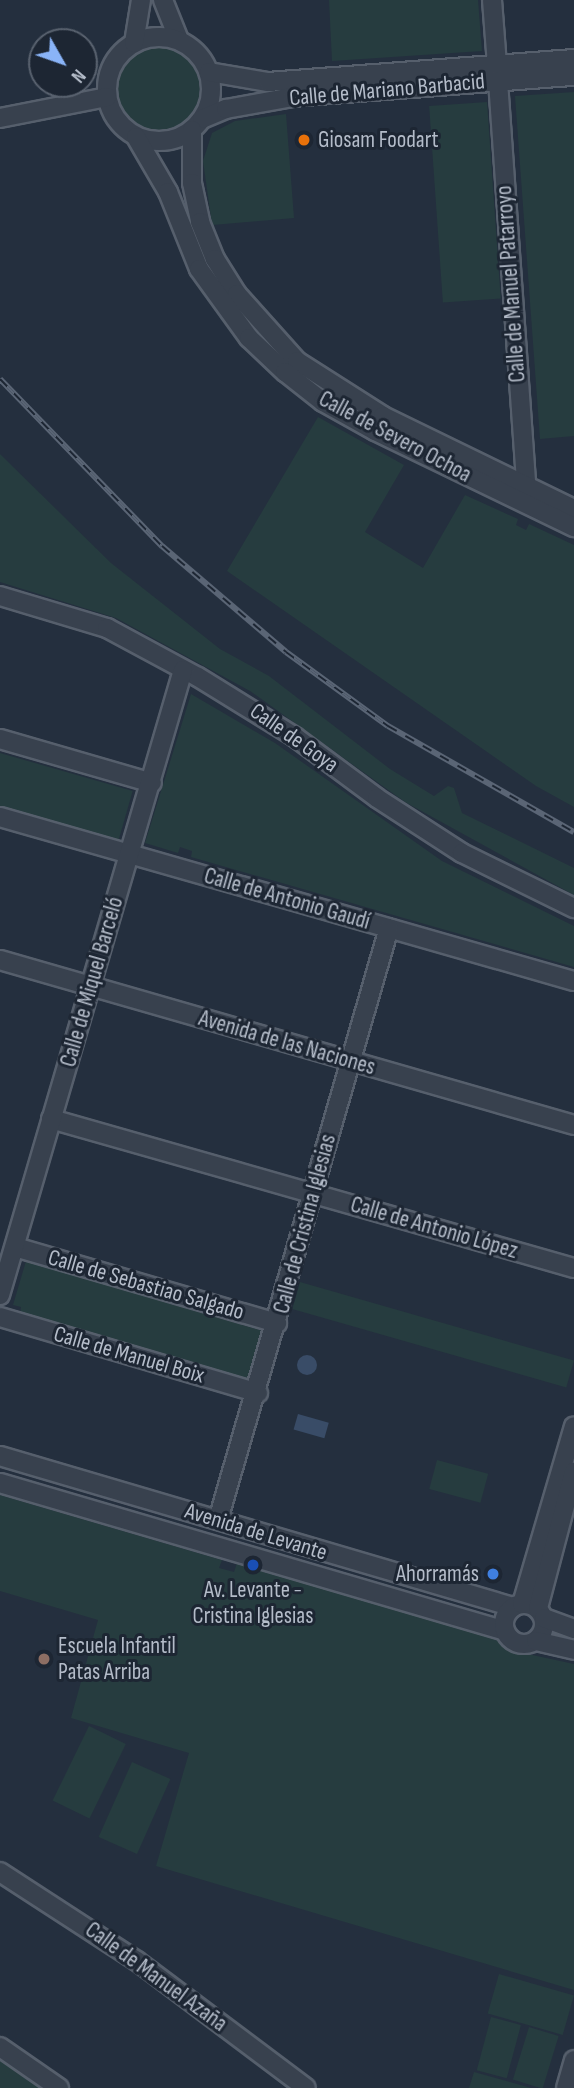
<!DOCTYPE html>
<meta charset="utf-8">
<style>
body{margin:0}
#map{position:relative;width:574px;height:2088px;overflow:hidden;background:#242f3e;font-family:"Sofia Sans Condensed",sans-serif}
div>[style]{position:absolute}
.green>*{inset:0;background:#263c3f;transform-origin:0 0}
.round{border-radius:50%}
.water>*{inset:0;background:#394c67;transform-origin:0 0}
.roads{filter:drop-shadow(2px 0 #565f6c) drop-shadow(-2px 0 #565f6c) drop-shadow(0 2px #565f6c) drop-shadow(0 -2px #565f6c)}
.minor>*{height:18px;margin:-9px;padding:0 9px;transform-origin:9px;border-radius:9px;background:#38414e}
.minor>.ring{margin:-9px;padding:0;box-sizing:content-box;background:none;border:18px solid #38414e;border-radius:50%}
.rail>*{height:6px;margin-top:-3px;transform-origin:0;background:repeating-linear-gradient(90deg,#1d2633 0 10px,#5a6575 0 20px);box-sizing:border-box;border-block:2px solid #5a6575}
.dots>*{width:19px;height:19px;translate:-50% -50%;box-sizing:border-box;border:4px solid #1d2633;border-radius:50%}
span{translate:-50% -50%;white-space:nowrap;text-align:center;line-height:1.15;-webkit-text-stroke:6px #1d2633;paint-order:stroke}
.street-label{font-size:23px;color:#b4bcc9}
.poi-label{font-size:23px;color:#b4bcc9}
.left{translate:0 -50%;text-align:left}
.right{translate:-100% -50%;text-align:right}
.north{position:absolute;left:28px;top:28px;width:70px;height:70px;box-sizing:border-box;background:#1d2633;border:2px solid #59626f;border-radius:50%;rotate:130deg;font-size:19px;font-weight:700;line-height:28px;text-align:center;color:#b4bcc9}
.north::after{content:'';display:block;margin:auto;width:24px;height:32px;background:#8ab4f8;clip-path:polygon(50% 0,100% 100%,50% 72%,0 100%)}
</style>
<div id="map">
<div class="green">
<i style="clip-path:polygon(329px 0,478px 0,482px 51px,332px 61px)"></i>
<i class="round" style="left:116px;top:47px;width:84px;height:84px"></i>
<i style="clip-path:polygon(574px 92px,574px 436px,540px 439px,515px 96px)"></i>
<i style="left:487px;top:102px;width:197px;height:58px;rotate:86deg"></i>
<i style="clip-path:polygon(286px 114px,294px 218px,212px 225px,203px 161px,212px 133px,235px 121px)"></i>
<i style="clip-path:polygon(318px 417px,404px 465px,365px 532px,423px 568px,465px 495px,518px 519px,516px 525px,526px 530px,529px 524px,574px 545px,574px 807px,536px 786px,227px 571px)"></i>
<i style="clip-path:polygon(0 454px,111px 563px,220px 649px,269px 676px,390px 769px,434px 796px,448px 786px,454px 788px,462px 813px,574px 868px,574px 895px,405px 802px,250px 691px,116px 618px,0 582px)"></i>
<i style="clip-path:polygon(191px 694px,275px 743px,442px 861px,574px 926px,574px 967px,191px 857px,192px 851px,180px 847px,178px 853px,145px 843px)"></i>
<i style="left:0;top:753px;width:138px;height:54px;rotate:16deg"></i>
<i style="clip-path:polygon(26px 1261px,263px 1331px,248px 1382px,20px 1314px,21px 1307px,13px 1305px)"></i>
<i style="left:300px;top:1282px;width:285px;height:28px;rotate:16deg"></i>
<i style="left:437px;top:1460px;width:53px;height:30px;rotate:15deg"></i>
<i style="clip-path:polygon(0 1495px,222px 1560px,219px 1568px,234px 1572px,237px 1563px,497px 1640px,514px 1651px,574px 1664px,574px 1990px,156px 1866px,189px 1753px,71px 1718px,98px 1620px,0 1591px)"></i>
<i style="left:89px;top:1726px;width:41px;height:83px;rotate:26deg"></i>
<i style="left:132px;top:1762px;width:42px;height:82px;rotate:24deg"></i>
<i style="left:499px;top:1974px;width:78px;height:41px;rotate:16deg"></i>
<i style="left:491px;top:2017px;width:31px;height:55px;rotate:15deg"></i>
<i style="left:529px;top:2027px;width:31px;height:55px;rotate:17deg"></i>
<i style="clip-path:polygon(0 2055px,48px 2088px,0 2088px)"></i>
<i style="clip-path:polygon(474px 2072px,531px 2088px,469px 2088px)"></i>
</div>
<div class="water">
<i class="round" style="left:297px;top:1355px;width:20px;height:20px"></i>
<i style="left:298px;top:1414px;width:32px;height:16px;rotate:16deg"></i>
</div>
<div class="roads">
<div class="minor">
<i style="left:163px;top:0;width:43px;rotate:68.2deg"></i>
<i style="left:492px;top:0;width:65px;rotate:85.6deg"></i>
<i class="ring" style="left:107px;top:37px;width:86px;height:86px"></i>
<i style="left:134px;top:43px;width:44px;rotate:-80.8deg"></i>
<i style="left:209px;top:72px;width:60px;rotate:9.6deg"></i>
<i style="left:268px;top:82px;width:307px;rotate:-4.3deg"></i>
<i style="left:498px;top:81px;width:406px;rotate:86deg"></i>
<i style="left:0;top:118px;width:109px;rotate:-11.1deg"></i>
<i style="left:202px;top:119px;width:26px;rotate:-23deg"></i>
<i style="left:226px;top:109px;width:67px;rotate:-10.3deg"></i>
<i style="left:292px;top:97px;width:283px;rotate:-4.3deg"></i>
<i style="left:192px;top:130px;width:53px;rotate:90deg"></i>
<i style="left:192px;top:183px;width:40px;rotate:78deg"></i>
<i style="left:200px;top:222px;width:40px;rotate:68deg"></i>
<i style="left:215px;top:259px;width:41px;rotate:57.8deg"></i>
<i style="left:237px;top:294px;width:90px;rotate:48.2deg"></i>
<i style="left:297px;top:361px;width:102px;rotate:32.6deg"></i>
<i style="left:383px;top:416px;width:212px;rotate:26deg"></i>
<i style="left:136px;top:137px;width:64px;rotate:59.8deg"></i>
<i style="left:168px;top:192px;width:83px;rotate:68.1deg"></i>
<i style="left:199px;top:269px;width:85px;rotate:54.1deg"></i>
<i style="left:249px;top:338px;width:50px;rotate:43.4deg"></i>
<i style="left:285px;top:372px;width:48px;rotate:38.3deg"></i>
<i style="left:323px;top:402px;width:60px;rotate:29.1deg"></i>
<i style="left:375px;top:431px;width:221px;rotate:25.8deg"></i>
<i style="left:0;top:596px;width:112px;rotate:16.7deg"></i>
<i style="left:107px;top:628px;width:103px;rotate:28.3deg"></i>
<i style="left:198px;top:677px;width:114px;rotate:31.7deg"></i>
<i style="left:295px;top:737px;width:102px;rotate:36.6deg"></i>
<i style="left:377px;top:798px;width:101px;rotate:32.9deg"></i>
<i style="left:462px;top:853px;width:125px;rotate:26.2deg"></i>
<i style="left:0;top:739px;width:158px;rotate:16.1deg"></i>
<i style="left:0;top:817px;width:597px;rotate:15.95deg"></i>
<i style="left:0;top:960px;width:597px;rotate:16.04deg"></i>
<i style="left:51px;top:1119px;width:544px;rotate:15.9deg"></i>
<i style="left:15px;top:1247px;width:273px;rotate:16.2deg"></i>
<i style="left:0;top:1295px;width:651px;rotate:-73.68deg"></i>
<i style="left:0;top:1317px;width:269px;rotate:16.4deg"></i>
<i style="left:0;top:1456px;width:535px;rotate:16.4deg"></i>
<i style="left:0;top:1483px;width:526px;rotate:16.33deg"></i>
<i style="left:218px;top:1520px;width:616px;rotate:-73.89deg"></i>
<i class="ring" style="left:504px;top:1604px;width:22px;height:22px"></i>
<i style="left:522px;top:1604px;width:185px;rotate:-73.7deg"></i>
<i style="left:538px;top:1608px;width:141px;rotate:-75.2deg"></i>
<i style="left:544px;top:1618px;width:32px;rotate:20deg"></i>
<i style="left:536px;top:1641px;width:39px;rotate:13deg"></i>
<i style="left:0;top:1872px;width:163px;rotate:33deg"></i>
<i style="left:137px;top:1961px;width:211px;rotate:36.9deg"></i>
<i style="left:0;top:2047px;width:72px;rotate:34.8deg"></i>
<i style="left:566px;top:2088px;width:29px;rotate:-74deg"></i>
</div>
</div>
<div class="rail">
<i style="left:0;top:379px;width:233px;rotate:45.9deg"></i>
<i style="left:162px;top:546px;width:163px;rotate:40.5deg"></i>
<i style="left:286px;top:652px;width:126px;rotate:36deg"></i>
<i style="left:388px;top:726px;width:214px;rotate:29.7deg"></i>
</div>
<div class="dots">
<i style="left:304px;top:140px;background:#e8710a"></i>
<i style="left:253px;top:1565px;background:#1a4fb4"></i>
<i style="left:493px;top:1574px;background:#3f7fe0"></i>
<i style="left:44px;top:1659px;background:#8d6e63"></i>
</div>
<div class="street-label">
<span style="left:387px;top:90px;rotate:-5deg">Calle de Mariano Barbacid</span>
<span style="left:511px;top:284px;rotate:-94deg">Calle de Manuel Patarroyo</span>
<span style="left:395px;top:437px;rotate:28deg">Calle de Severo Ochoa</span>
<span style="left:294px;top:738px;rotate:35deg">Calle de Goya</span>
<span style="left:287px;top:899px;rotate:16deg">Calle de Antonio Gaudí</span>
<span style="left:92px;top:982px;rotate:-74deg">Calle de Miquel Barceló</span>
<span style="left:287px;top:1043px;rotate:16deg">Avenida de las Naciones</span>
<span style="left:305px;top:1224px;rotate:-75deg">Calle de Cristina Iglesias</span>
<span style="left:434px;top:1228px;rotate:16deg">Calle de Antonio López</span>
<span style="left:146px;top:1285px;rotate:16deg">Calle de Sebastiao Salgado</span>
<span style="left:129px;top:1355px;rotate:16deg">Calle de Manuel Boix</span>
<span style="left:256px;top:1532px;rotate:17deg">Avenida de Levante</span>
<span style="left:156px;top:1977px;rotate:36deg">Calle de Manuel Azaña</span>
</div>
<div class="poi-label">
<span class="left" style="left:318px;top:140px">Giosam Foodart</span>
<span class="right" style="left:479px;top:1574px">Ahorramás</span>
<span style="left:253px;top:1603px">Av. Levante -<br>Cristina Iglesias</span>
<span class="left" style="left:58px;top:1659px">Escuela Infantil<br>Patas Arriba</span>
</div>
<div class="north">N</div>
</div>
